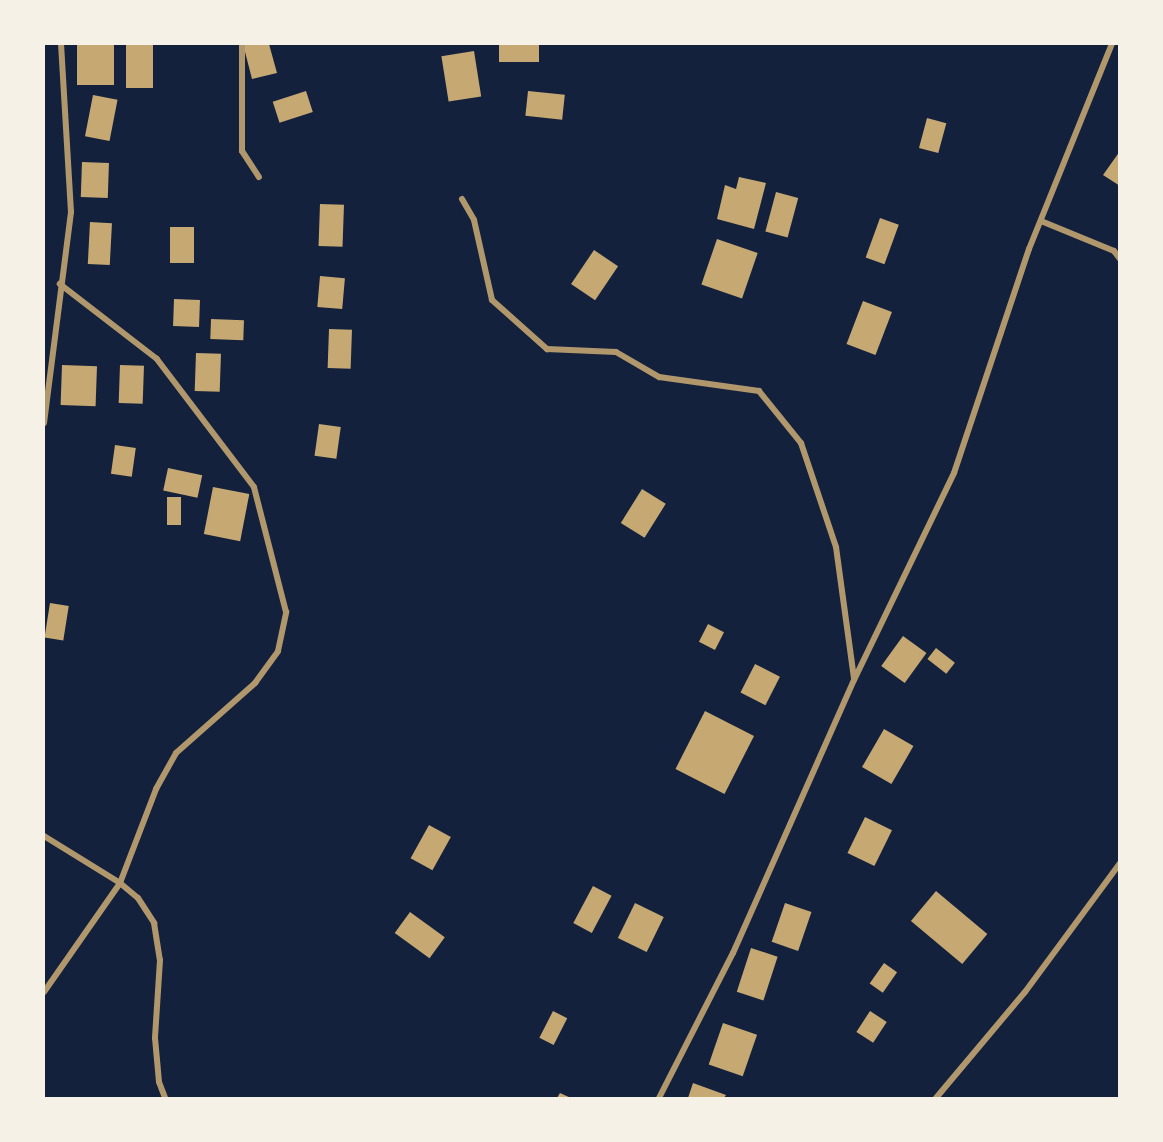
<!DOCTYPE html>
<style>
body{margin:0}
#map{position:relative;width:1163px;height:1142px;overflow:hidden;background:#14213d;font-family:"Roboto Serif",serif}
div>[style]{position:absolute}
.building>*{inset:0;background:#c6a872;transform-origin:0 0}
.minor>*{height:6px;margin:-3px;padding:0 3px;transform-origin:3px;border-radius:3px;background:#b1986c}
span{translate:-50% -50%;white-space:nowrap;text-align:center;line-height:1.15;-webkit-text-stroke:5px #f6f1e7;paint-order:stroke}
.frame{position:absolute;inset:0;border:45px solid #f6f1e7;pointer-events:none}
</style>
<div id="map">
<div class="building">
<i style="left:77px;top:44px;width:37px;height:41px"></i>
<i style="left:126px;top:44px;width:27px;height:44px"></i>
<i style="clip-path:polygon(243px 44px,269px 44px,277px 73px,252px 79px)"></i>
<i style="left:499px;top:44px;width:40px;height:18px"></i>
<i style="left:474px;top:51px;width:46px;height:33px;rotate:81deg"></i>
<i style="left:306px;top:91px;width:22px;height:35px;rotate:72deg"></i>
<i style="left:528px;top:91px;width:37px;height:25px;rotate:6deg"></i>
<i style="left:93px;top:95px;width:25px;height:42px;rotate:11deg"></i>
<i style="left:927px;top:118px;width:20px;height:31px;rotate:15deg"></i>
<i style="clip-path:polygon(1120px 151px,1120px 186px,1103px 175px)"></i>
<i style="left:82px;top:162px;width:27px;height:35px;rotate:2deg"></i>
<i style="clip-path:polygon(739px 177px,766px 183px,754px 229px,717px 219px,725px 185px,736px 189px)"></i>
<i style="left:776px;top:192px;width:23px;height:41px;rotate:15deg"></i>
<i style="left:320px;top:204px;width:24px;height:42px;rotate:2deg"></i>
<i style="left:880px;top:218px;width:20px;height:42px;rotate:20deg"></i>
<i style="left:90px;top:222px;width:22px;height:42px;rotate:3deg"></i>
<i style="left:170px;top:227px;width:24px;height:36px"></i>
<i style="left:717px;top:239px;width:43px;height:48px;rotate:19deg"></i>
<i style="left:594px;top:250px;width:29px;height:41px;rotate:34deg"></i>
<i style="left:320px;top:276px;width:25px;height:31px;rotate:5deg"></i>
<i style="left:174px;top:299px;width:26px;height:27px;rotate:2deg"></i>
<i style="left:863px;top:301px;width:31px;height:46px;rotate:21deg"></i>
<i style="left:211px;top:319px;width:33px;height:20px;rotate:2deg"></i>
<i style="left:329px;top:329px;width:23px;height:39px;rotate:2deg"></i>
<i style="left:196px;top:353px;width:25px;height:38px;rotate:2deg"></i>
<i style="left:62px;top:365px;width:35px;height:40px;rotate:2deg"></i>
<i style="left:120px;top:365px;width:24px;height:38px;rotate:2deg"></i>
<i style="left:319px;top:424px;width:22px;height:32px;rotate:8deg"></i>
<i style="left:115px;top:445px;width:21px;height:29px;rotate:8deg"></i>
<i style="left:168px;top:468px;width:35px;height:23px;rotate:12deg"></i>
<i style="left:213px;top:487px;width:37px;height:48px;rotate:11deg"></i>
<i style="left:642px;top:489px;width:28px;height:40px;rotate:32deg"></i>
<i style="left:167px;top:497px;width:14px;height:28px"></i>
<i style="left:50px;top:603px;width:19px;height:35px;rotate:9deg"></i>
<i style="left:708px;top:624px;width:18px;height:20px;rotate:27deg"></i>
<i style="left:903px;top:636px;width:29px;height:37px;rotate:36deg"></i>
<i style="left:936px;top:648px;width:24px;height:14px;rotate:38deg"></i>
<i style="left:755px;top:664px;width:28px;height:32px;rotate:27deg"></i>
<i style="left:705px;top:711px;width:55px;height:65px;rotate:27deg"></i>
<i style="left:884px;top:729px;width:34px;height:44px;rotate:30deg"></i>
<i style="left:865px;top:817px;width:30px;height:40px;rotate:26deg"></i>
<i style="left:429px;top:825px;width:25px;height:38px;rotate:29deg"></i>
<i style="left:593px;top:886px;width:21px;height:42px;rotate:28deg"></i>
<i style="left:936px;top:891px;width:67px;height:39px;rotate:40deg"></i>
<i style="left:635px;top:903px;width:32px;height:39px;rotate:26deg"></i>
<i style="left:785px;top:903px;width:28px;height:41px;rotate:19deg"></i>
<i style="left:410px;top:912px;width:43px;height:26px;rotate:36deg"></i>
<i style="left:751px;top:948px;width:28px;height:46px;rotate:18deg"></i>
<i style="left:884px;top:963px;width:16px;height:25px;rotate:35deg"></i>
<i style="left:553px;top:1011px;width:16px;height:30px;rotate:27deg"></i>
<i style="left:870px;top:1011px;width:20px;height:25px;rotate:33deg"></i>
<i style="left:723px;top:1023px;width:36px;height:44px;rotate:19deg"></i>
<i style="clip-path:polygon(693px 1083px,726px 1095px,724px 1098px,688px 1098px)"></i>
<i style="clip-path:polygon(560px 1093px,571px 1098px,557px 1098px)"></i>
</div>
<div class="minor">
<i style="left:242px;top:44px;width:107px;rotate:90deg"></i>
<i style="left:242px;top:151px;width:31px;rotate:57deg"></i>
<i style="left:462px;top:199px;width:24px;rotate:60deg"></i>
<i style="left:474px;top:220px;width:82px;rotate:77.3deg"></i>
<i style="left:492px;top:300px;width:74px;rotate:41.7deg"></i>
<i style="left:547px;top:349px;width:69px;rotate:2.5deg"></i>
<i style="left:616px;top:352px;width:50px;rotate:30.2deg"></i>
<i style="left:659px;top:377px;width:101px;rotate:8deg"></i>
<i style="left:759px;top:391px;width:67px;rotate:51.1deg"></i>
<i style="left:801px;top:443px;width:110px;rotate:71.4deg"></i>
<i style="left:836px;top:547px;width:133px;rotate:82.2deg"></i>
<i style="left:1041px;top:221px;width:79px;rotate:22.3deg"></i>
<i style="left:1114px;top:251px;width:10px;rotate:53deg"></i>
<i style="left:44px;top:423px;width:213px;rotate:-82.7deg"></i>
<i style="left:71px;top:212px;width:168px;rotate:-93.4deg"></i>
<i style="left:44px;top:836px;width:89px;rotate:31.7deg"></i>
<i style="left:120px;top:883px;width:23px;rotate:40deg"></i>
<i style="left:138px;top:898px;width:30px;rotate:57deg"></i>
<i style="left:154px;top:923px;width:37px;rotate:81deg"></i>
<i style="left:160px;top:960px;width:78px;rotate:93.7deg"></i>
<i style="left:155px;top:1038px;width:44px;rotate:84.8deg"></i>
<i style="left:159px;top:1082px;width:17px;rotate:69deg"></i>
<i style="left:44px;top:992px;width:133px;rotate:-55.1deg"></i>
<i style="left:120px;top:883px;width:101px;rotate:-69deg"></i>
<i style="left:156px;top:789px;width:41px;rotate:-60.9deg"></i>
<i style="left:176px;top:753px;width:106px;rotate:-41.5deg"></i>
<i style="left:255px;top:683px;width:39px;rotate:-54deg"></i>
<i style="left:278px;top:651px;width:40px;rotate:-78deg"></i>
<i style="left:286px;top:612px;width:129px;rotate:-104.4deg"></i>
<i style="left:254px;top:487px;width:161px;rotate:-127.2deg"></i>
<i style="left:157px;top:359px;width:123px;rotate:-142.3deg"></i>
<i style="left:659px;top:1098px;width:163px;rotate:-63deg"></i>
<i style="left:733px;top:953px;width:299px;rotate:-66.1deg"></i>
<i style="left:854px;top:680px;width:230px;rotate:-64.2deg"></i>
<i style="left:954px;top:473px;width:236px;rotate:-71.5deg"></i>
<i style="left:1029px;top:249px;width:221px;rotate:-68deg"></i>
<i style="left:936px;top:1098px;width:138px;rotate:-50deg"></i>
<i style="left:1025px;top:992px;width:160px;rotate:-53.6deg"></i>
</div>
<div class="frame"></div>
</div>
